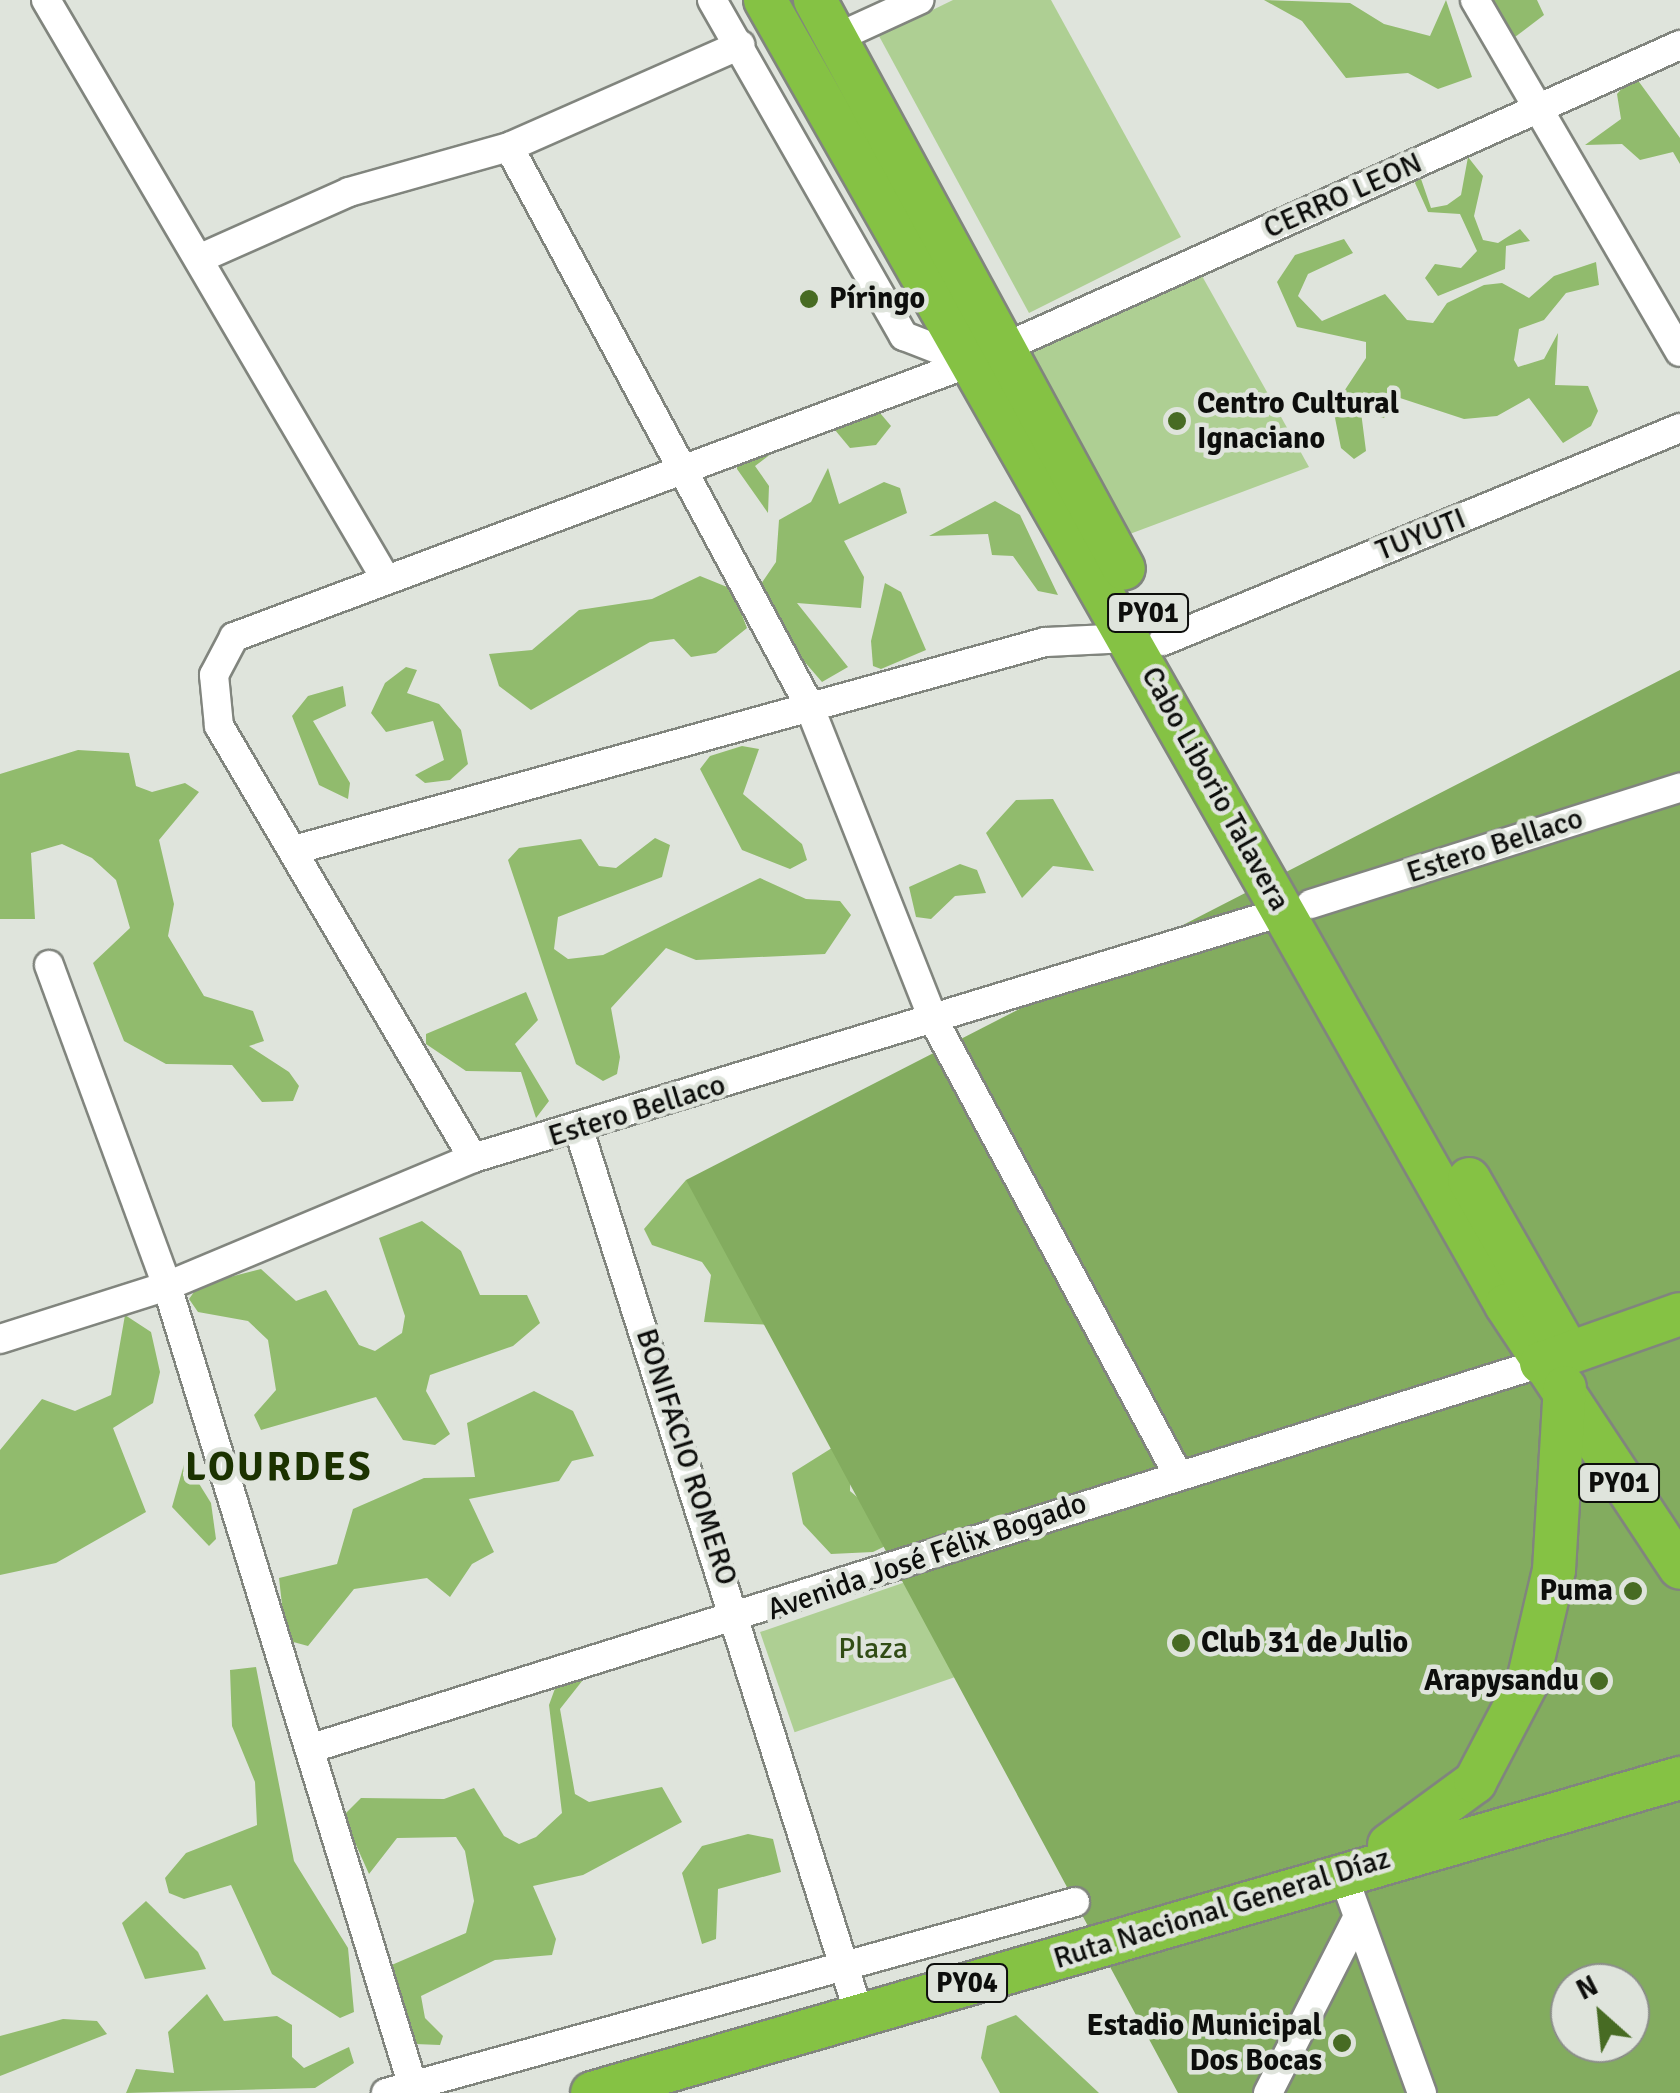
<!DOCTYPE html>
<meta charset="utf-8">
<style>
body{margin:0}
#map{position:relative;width:1680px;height:2093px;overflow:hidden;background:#dfe4dc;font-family:Signika,sans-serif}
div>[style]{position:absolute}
.green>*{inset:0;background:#aecf93;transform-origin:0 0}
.forest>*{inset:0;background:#91bb6d}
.water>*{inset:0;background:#83ac5f}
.roads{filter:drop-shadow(2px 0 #81857e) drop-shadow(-2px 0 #81857e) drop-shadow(0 2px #81857e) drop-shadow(0 -2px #81857e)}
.minor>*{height:28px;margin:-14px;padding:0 14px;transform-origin:14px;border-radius:14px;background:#fff}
.highway>*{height:42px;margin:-21px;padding:0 21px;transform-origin:21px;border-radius:21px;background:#85c244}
.dots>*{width:28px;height:28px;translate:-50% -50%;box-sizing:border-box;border:5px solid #dfe4dc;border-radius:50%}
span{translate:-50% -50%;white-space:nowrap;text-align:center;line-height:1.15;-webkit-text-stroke:9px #dfe4dc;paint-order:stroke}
.shield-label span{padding:2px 8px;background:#dfe4dc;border:2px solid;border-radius:8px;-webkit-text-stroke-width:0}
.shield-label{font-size:28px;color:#0d0e0c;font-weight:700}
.street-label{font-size:30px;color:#0d0e0c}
.poi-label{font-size:30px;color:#0d0e0c;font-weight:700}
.left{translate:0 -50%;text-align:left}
.right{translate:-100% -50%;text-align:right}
.park-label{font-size:30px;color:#314c15}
.district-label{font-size:40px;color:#1b3200;font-weight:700;letter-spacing:2.5px}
.north{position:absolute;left:1550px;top:1963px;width:100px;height:100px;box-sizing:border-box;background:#dfe4dc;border:2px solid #8b8e89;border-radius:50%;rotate:333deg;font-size:28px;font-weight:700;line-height:40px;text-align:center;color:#0d0e0c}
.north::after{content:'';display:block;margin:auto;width:35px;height:45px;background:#476b23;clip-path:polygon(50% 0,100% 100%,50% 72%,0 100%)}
</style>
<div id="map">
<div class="green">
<i style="clip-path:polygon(953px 0,1051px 0,1181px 237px,1029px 313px,879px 36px)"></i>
<i style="clip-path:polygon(1197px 267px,1309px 467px,1119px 538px,1020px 357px)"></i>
<i style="left:952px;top:1566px;width:106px;height:203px;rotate:71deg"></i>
</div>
<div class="forest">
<i style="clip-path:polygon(1264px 0,1350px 3px,1384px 24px,1430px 36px,1446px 0,1472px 77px,1438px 89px,1408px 73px,1346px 78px,1302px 21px)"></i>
<i style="clip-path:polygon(1479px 0,1537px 0,1544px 15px,1511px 40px)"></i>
<i style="clip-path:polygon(1634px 75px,1680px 138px,1680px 164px,1673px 152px,1640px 160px,1622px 144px,1585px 145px,1621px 119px,1617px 94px)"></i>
<i style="clip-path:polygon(1468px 157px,1483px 176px,1474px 216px,1483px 240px,1498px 243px,1520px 229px,1530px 241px,1506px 246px,1505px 269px,1438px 296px,1425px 278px,1435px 264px,1461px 268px,1477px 251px,1460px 214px,1428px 212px,1415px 183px,1420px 176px,1431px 208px,1447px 205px,1461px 195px)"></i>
<i style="clip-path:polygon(1344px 239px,1353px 253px,1308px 274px,1298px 296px,1322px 321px,1385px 294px,1407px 320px,1433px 323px,1447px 303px,1484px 285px,1502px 283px,1529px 298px,1554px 276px,1596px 262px,1599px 285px,1566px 293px,1544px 320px,1519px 329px,1514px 360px,1518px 367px,1544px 359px,1558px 333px,1555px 385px,1588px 386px,1598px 411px,1591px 426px,1563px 443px,1529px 398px,1497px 416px,1464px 419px,1397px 397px,1384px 418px,1361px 412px,1366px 451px,1354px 459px,1341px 448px,1333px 408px,1366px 358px,1366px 342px,1297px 327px,1277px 282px,1295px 255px)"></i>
<i style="clip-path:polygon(875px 407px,891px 426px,876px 445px,850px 448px,830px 424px)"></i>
<i style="clip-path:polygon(776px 450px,755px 466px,769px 486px,768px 513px,737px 469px,737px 451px)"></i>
<i style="clip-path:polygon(828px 468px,839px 504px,884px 482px,900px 488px,907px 513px,844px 541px,864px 577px,861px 608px,797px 603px,848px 667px,822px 682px,790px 645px,761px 584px,776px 562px,779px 520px,811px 502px)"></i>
<i style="clip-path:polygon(995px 501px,1020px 515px,1058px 595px,1038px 591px,1013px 556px,992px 555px,988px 534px,929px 536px)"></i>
<i style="clip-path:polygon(700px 576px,732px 589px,747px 628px,716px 653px,691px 657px,674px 639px,650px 642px,531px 710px,499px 686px,489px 654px,532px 650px,579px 610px,652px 599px)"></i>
<i style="clip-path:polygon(885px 583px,901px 592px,926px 650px,881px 669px,873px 666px,871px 641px)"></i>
<i style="clip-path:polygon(406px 667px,417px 670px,407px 693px,439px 704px,461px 730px,468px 764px,450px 780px,425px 783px,415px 775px,444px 760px,433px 721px,386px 732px,371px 713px,385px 683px)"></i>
<i style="clip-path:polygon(343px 686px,346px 706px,313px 721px,350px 783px,348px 799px,319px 785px,292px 716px,308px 696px)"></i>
<i style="clip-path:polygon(742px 746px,759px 749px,743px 794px,802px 844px,807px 860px,790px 869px,742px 850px,700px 769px,710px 756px)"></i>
<i style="clip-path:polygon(78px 750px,129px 753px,136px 786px,152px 792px,185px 783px,199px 792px,159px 840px,174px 904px,168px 936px,204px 996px,253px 1011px,264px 1041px,249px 1046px,289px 1072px,299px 1086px,293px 1101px,262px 1102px,232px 1065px,166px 1064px,124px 1041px,93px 963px,130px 928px,116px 880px,92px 858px,62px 844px,31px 853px,35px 919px,0 919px,0 774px)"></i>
<i style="clip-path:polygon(1053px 799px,1094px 871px,1053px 866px,1022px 898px,986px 833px,1016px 800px)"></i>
<i style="clip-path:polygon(655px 838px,670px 845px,662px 877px,558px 917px,554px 949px,568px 959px,603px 955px,760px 878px,806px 899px,840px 901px,851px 915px,825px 954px,696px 960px,666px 948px,611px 1008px,620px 1057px,617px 1074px,603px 1081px,576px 1064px,508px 860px,519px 848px,581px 839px,599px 866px,616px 868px)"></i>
<i style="clip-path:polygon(960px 864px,977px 870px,986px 893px,955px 896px,931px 919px,916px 917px,909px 887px)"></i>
<i style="clip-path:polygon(526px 992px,538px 1020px,515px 1044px,549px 1101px,536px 1118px,521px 1072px,466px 1071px,426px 1044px,426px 1034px)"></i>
<i style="clip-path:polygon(686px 1180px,719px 1187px,773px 1325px,704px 1322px,711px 1275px,702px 1262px,652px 1245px,644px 1229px)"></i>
<i style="clip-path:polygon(422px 1221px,461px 1251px,480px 1295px,527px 1295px,540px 1323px,513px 1346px,430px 1375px,426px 1391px,450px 1434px,435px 1445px,403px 1440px,376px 1397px,261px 1430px,254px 1415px,276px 1390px,268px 1340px,248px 1321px,198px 1312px,189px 1299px,199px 1285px,261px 1269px,296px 1301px,326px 1290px,359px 1345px,375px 1351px,402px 1333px,405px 1316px,379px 1238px)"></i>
<i style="clip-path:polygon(125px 1315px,151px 1332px,160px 1372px,153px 1403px,113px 1428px,146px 1512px,56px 1563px,0 1575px,0 1450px,42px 1399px,75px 1411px,111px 1395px)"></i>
<i style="clip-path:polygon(534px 1391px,573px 1411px,594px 1456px,572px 1461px,559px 1481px,469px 1499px,494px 1552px,472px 1564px,450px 1597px,427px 1578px,354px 1589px,308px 1646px,286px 1640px,279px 1578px,337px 1564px,353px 1509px,424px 1478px,475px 1477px,467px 1423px)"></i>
<i style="clip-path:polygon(851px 1436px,850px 1491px,904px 1537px,873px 1552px,831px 1554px,803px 1524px,792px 1473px)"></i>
<i style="clip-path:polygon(185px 1461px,211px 1503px,216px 1539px,209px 1546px,172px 1507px)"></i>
<i style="clip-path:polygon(256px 1667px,294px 1861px,348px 1948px,354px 2012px,340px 2018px,272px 1974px,231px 1885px,184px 1899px,169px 1893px,165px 1878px,186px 1853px,257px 1825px,255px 1782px,232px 1726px,230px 1670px)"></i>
<i style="clip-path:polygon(590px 1671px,560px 1709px,575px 1794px,589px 1802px,662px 1787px,682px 1822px,583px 1875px,533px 1886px,556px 1939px,552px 1955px,495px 1960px,421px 1996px,425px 2018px,443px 2036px,440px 2045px,415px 2044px,387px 1967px,466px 1933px,474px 1901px,465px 1851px,456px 1837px,397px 1838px,369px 1874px,343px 1816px,361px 1798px,444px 1799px,474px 1788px,504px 1836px,519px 1844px,536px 1837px,562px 1813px,549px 1705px,561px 1672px)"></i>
<i style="clip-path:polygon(748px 1834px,773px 1839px,781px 1872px,718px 1889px,716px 1939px,702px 1944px,682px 1873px,702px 1846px)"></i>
<i style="clip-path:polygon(146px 1901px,198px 1952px,206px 1969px,145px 1979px,122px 1923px)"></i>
<i style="clip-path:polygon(207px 1994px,224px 2021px,277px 2016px,292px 2025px,292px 2057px,304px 2068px,349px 2047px,354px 2063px,315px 2088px,126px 2093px,136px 2069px,174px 2073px,168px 2032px)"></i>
<i style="clip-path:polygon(1016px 2015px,1099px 2093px,1000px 2093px,981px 2058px,987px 2026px)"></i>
<i style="clip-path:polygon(63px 2019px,97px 2021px,107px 2034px,0 2076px,0 2036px)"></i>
</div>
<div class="water">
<i style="clip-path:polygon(evenodd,1680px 670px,1680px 2093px,1178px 2093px,686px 1180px,1680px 670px,1570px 1983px,1630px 1983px,1630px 2043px,1570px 2043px,1570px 1983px)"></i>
</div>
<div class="roads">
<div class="minor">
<i style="left:46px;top:0;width:668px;rotate:59.6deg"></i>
<i style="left:712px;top:0;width:387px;rotate:60.3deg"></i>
<i style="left:904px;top:336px;width:72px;rotate:21.2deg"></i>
<i style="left:1475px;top:0;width:407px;rotate:59.8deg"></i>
<i style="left:834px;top:39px;width:94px;rotate:-24.6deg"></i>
<i style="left:509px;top:147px;width:631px;rotate:61.73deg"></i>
<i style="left:808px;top:703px;width:340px;rotate:68.4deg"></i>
<i style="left:933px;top:1019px;width:515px;rotate:61.74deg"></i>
<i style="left:203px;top:257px;width:160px;rotate:-24deg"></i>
<i style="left:349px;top:192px;width:166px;rotate:-15.7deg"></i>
<i style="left:509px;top:147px;width:253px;rotate:-23.8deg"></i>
<i style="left:1163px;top:641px;width:559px;rotate:-22.39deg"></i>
<i style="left:294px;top:850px;width:779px;rotate:-15.48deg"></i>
<i style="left:1045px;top:642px;width:85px;rotate:-2.7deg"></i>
<i style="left:1311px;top:904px;width:387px;rotate:-17.5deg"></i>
<i style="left:49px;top:965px;width:342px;rotate:69.8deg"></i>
<i style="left:167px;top:1286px;width:844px;rotate:72.92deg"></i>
<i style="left:579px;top:1130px;width:927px;rotate:72.42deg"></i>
<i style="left:473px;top:1158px;width:501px;rotate:-120.45deg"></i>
<i style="left:219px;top:726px;width:51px;rotate:-95.6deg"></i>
<i style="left:214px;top:675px;width:43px;rotate:-62.2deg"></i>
<i style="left:234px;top:637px;width:788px;rotate:-20.44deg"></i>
<i style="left:972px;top:362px;width:776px;rotate:-24.12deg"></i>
<i style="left:0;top:1339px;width:175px;rotate:-17.6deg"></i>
<i style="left:167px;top:1286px;width:332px;rotate:-22.7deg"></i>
<i style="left:473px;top:1158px;width:849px;rotate:-16.92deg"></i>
<i style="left:312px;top:1748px;width:1288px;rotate:-17.39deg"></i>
<i style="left:1342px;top:1872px;width:235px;rotate:70.1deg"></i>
<i style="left:386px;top:2093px;width:715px;rotate:-15.49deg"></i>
<i style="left:1268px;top:2093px;width:196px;rotate:-63deg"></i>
</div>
<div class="highway">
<i style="left:765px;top:0;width:1501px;rotate:60.41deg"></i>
<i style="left:1506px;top:1305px;width:315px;rotate:56.5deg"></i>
<i style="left:815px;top:0;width:647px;rotate:61.5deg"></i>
<i style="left:1469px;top:1179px;width:199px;rotate:60.2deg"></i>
<i style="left:1541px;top:1363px;width:147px;rotate:-19.4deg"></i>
<i style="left:1389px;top:1845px;width:107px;rotate:-36.2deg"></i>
<i style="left:1475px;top:1782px;width:114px;rotate:-62.3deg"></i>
<i style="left:1528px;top:1681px;width:114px;rotate:-76.8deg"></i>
<i style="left:1554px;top:1570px;width:183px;rotate:-86.6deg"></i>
<i style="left:592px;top:2093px;width:1133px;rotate:-16.15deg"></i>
</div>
</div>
<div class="dots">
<i style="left:809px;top:299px;background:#476b23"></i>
<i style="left:1177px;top:421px;background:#476b23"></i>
<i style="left:1633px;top:1591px;background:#476b23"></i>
<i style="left:1181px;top:1643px;background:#476b23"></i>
<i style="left:1599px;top:1681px;background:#476b23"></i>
<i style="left:1342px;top:2043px;background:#476b23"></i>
</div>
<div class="shield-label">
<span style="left:1148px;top:613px">PY01</span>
<span style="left:1619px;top:1483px">PY01</span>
<span style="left:967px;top:1983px">PY04</span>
</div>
<div class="street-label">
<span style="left:1343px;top:196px;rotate:-24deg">CERRO LEON</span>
<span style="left:1421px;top:535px;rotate:-22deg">TUYUTI</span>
<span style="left:1215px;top:789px;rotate:61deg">Cabo Liborio Talavera</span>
<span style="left:1495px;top:846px;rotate:-18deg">Estero Bellaco</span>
<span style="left:637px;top:1111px;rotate:-17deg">Estero Bellaco</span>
<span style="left:686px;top:1457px;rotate:72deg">BONIFACIO ROMERO</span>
<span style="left:927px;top:1557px;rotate:-19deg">Avenida José Félix Bogado</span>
<span style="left:1222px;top:1909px;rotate:-17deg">Ruta Nacional General Díaz</span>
</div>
<div class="poi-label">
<span class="left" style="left:829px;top:299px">Píringo</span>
<span class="left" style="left:1197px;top:421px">Centro Cultural<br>Ignaciano</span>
<span class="right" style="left:1613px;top:1591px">Puma</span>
<span class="left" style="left:1201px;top:1643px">Club 31 de Julio</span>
<span class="right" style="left:1579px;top:1681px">Arapysandu</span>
<span class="right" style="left:1322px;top:2043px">Estadio Municipal<br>Dos Bocas</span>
</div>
<div class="park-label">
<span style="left:873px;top:1649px">Plaza</span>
</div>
<div class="district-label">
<span style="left:279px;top:1467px">LOURDES</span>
</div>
<div class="north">N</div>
</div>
